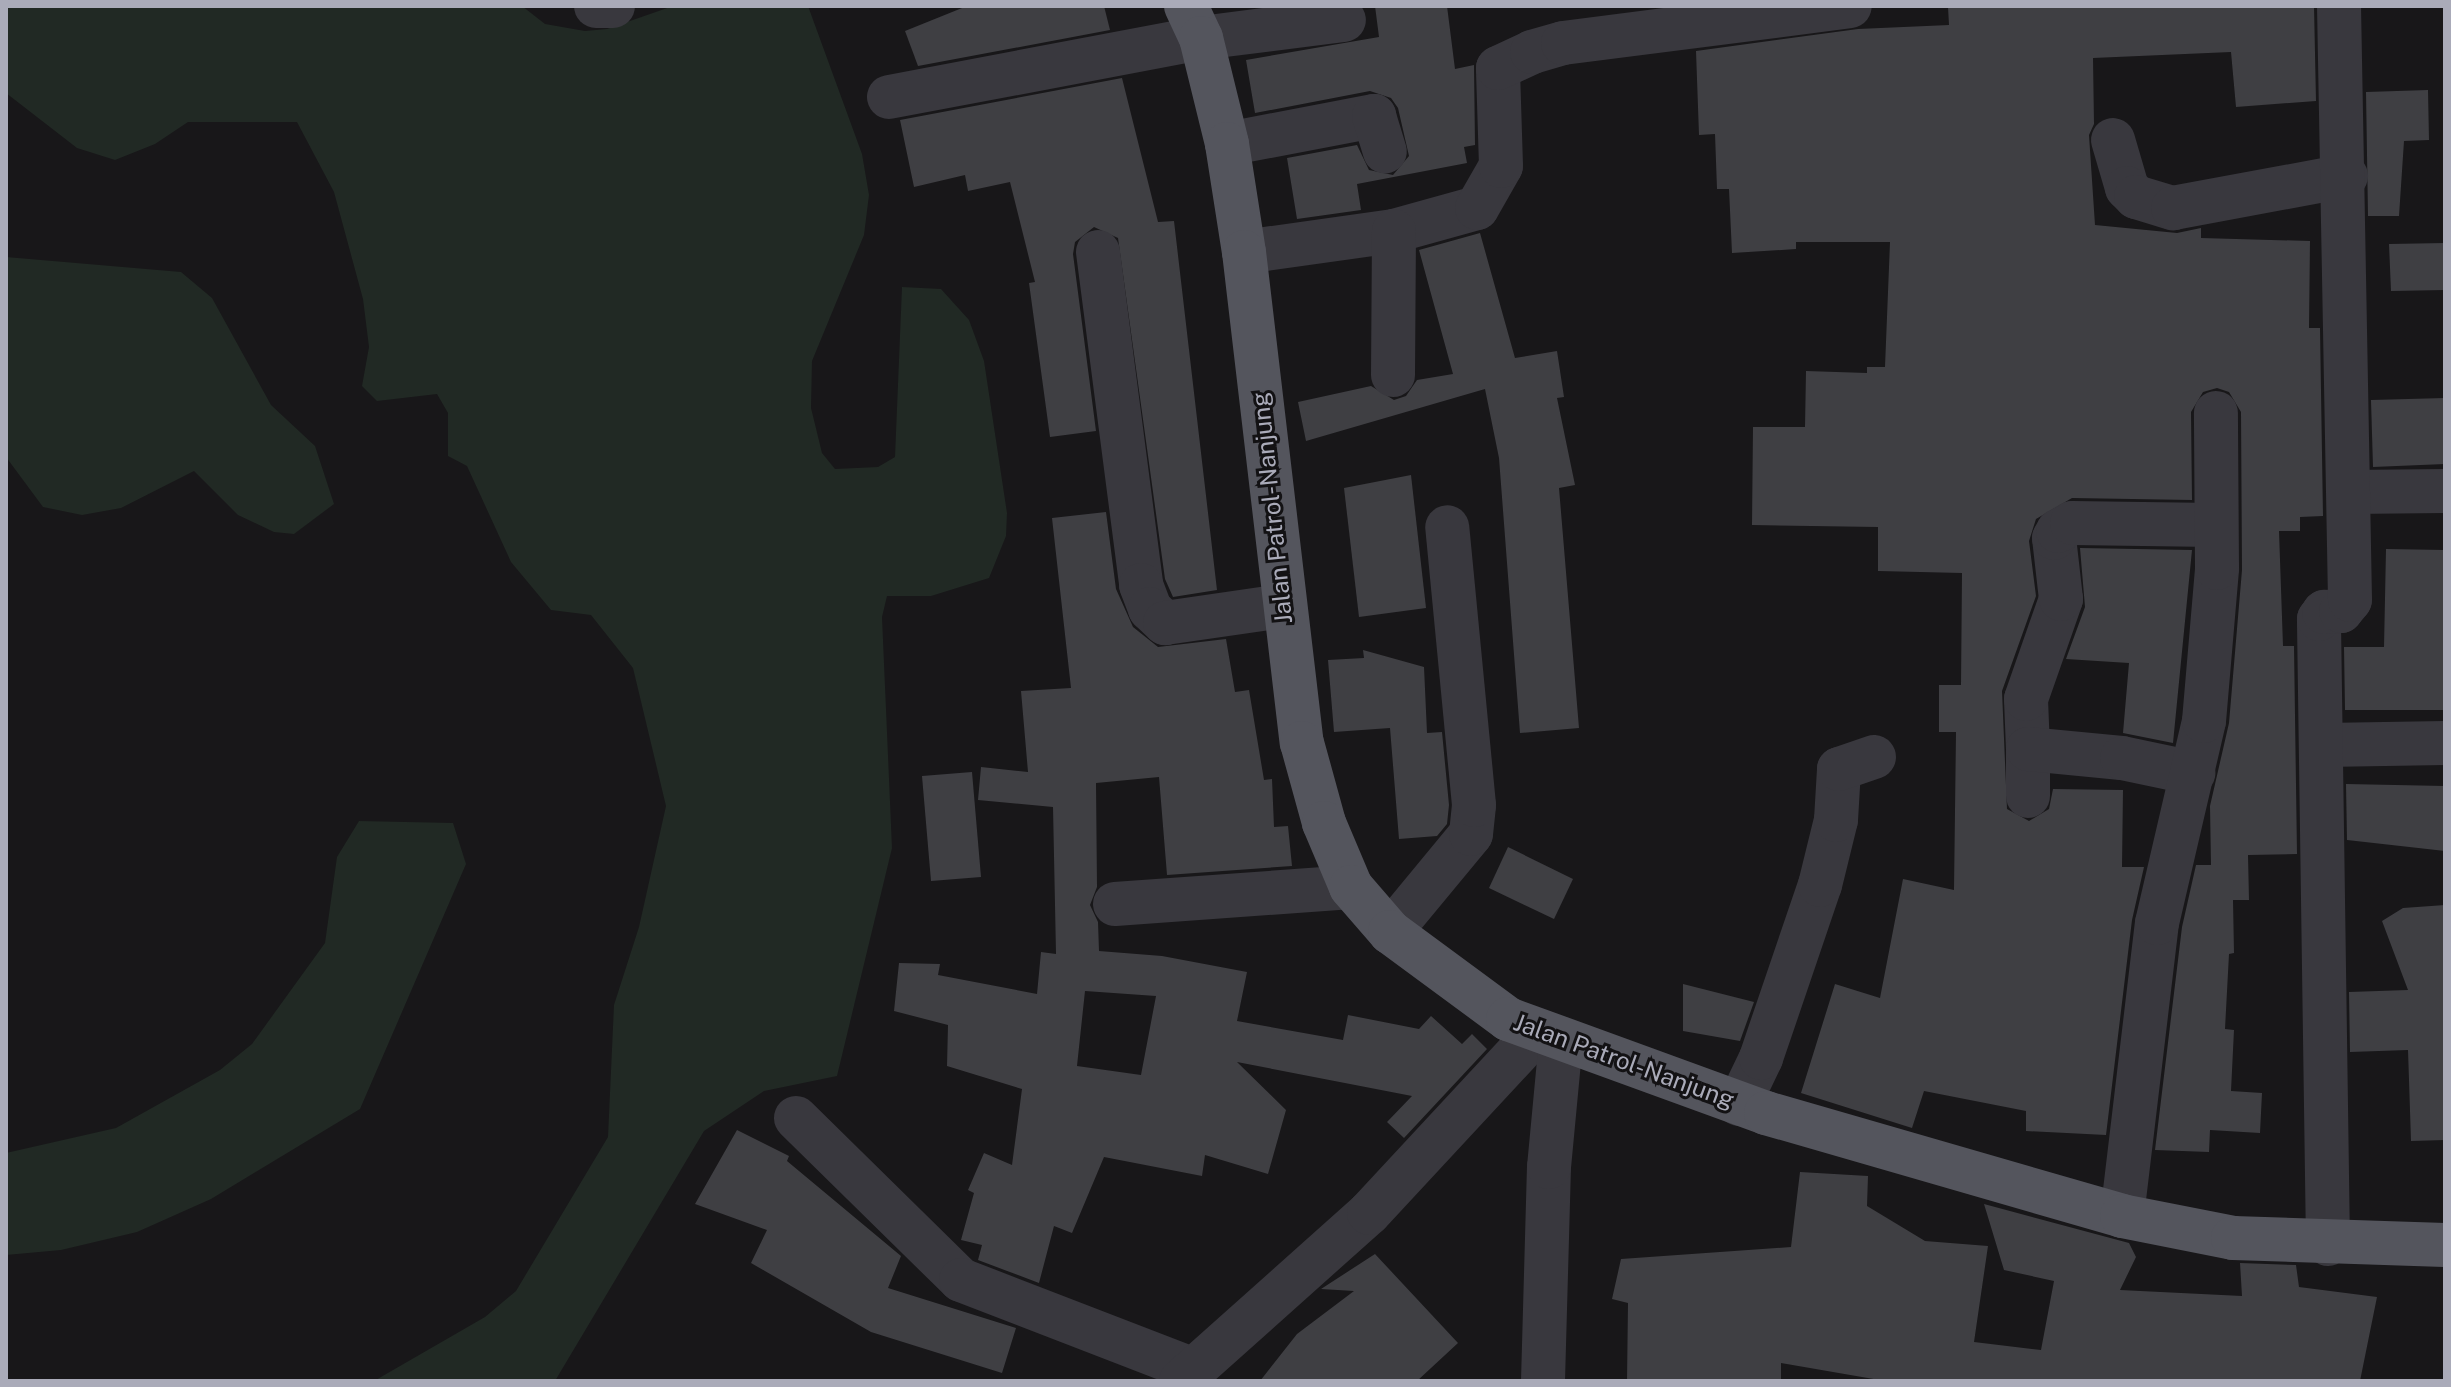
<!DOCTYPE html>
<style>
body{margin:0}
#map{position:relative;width:2451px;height:1387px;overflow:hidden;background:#181719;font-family:"Public Sans",sans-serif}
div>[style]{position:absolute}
.green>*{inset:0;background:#212924}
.building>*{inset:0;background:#3f3f43}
.minor>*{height:44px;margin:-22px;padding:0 22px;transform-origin:22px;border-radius:22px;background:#39383e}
.major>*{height:44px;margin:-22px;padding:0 22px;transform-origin:22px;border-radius:22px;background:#54555d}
span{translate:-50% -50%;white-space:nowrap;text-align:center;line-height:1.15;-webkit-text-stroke:6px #131214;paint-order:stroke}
.street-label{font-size:24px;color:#aaabb9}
.frame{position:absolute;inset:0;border:8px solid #aaabb9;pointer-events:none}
</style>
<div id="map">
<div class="green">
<div style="clip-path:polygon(6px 6px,522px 6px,545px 24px,585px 31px,607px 29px,673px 6px,808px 6px,862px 154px,869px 195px,864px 235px,812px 361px,811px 408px,822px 453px,835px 469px,878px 467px,895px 457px,902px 287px,941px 289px,969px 320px,984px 361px,1007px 513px,1006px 536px,989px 578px,931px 596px,887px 596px,882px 617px,892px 848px,837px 1076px,764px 1091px,704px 1131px,555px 1381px,374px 1381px,485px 1317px,516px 1291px,608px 1137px,614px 1005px,639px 927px,666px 806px,633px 668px,591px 615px,551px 610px,511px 562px,467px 466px,448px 456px,448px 413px,437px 394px,377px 401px,362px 386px,369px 347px,363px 299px,334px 192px,297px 122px,188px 122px,155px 144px,115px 160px,77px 148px,6px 93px)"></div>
<div style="clip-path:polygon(6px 257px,181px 272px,212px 298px,271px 405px,315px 446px,334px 504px,294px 534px,274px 532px,238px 515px,194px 471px,121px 508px,82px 515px,43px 507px,6px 457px)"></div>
<div style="clip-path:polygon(359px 821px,453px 823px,466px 864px,360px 1109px,211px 1199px,137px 1232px,61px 1250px,6px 1255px,6px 1153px,116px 1128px,220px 1070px,252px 1044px,325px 943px,337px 857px)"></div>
</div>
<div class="building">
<div style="clip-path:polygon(967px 6px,1104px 6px,1110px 30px,918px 66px,905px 31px)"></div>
<div style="clip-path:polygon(1375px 6px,1447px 6px,1455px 69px,1474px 65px,1475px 145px,1464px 147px,1467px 163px,1357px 184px,1361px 210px,1297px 219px,1287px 158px,1357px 145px,1369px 170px,1393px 175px,1409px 156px,1398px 108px,1391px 98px,1370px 91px,1255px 113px,1246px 60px,1379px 37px)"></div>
<div style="clip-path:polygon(2314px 6px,2316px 101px,2236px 107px,2231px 52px,2093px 58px,2094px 124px,2089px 135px,2095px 225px,2177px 233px,2201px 228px,2201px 238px,2310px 241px,2309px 328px,2320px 328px,2323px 516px,2300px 517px,2300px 531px,2279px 531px,2283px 646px,2294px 646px,2297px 854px,2248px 855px,2249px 900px,2233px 900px,2234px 953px,2229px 954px,2225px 1029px,2234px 1030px,2231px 1091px,2262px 1093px,2260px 1133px,2210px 1130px,2209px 1152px,2155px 1150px,2182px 927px,2196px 865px,2211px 865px,2210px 806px,2229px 723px,2242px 570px,2241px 412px,2229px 392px,2217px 388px,2203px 392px,2191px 412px,2192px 500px,2072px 498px,2036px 519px,2029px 541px,2036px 596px,2002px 691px,2007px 809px,2029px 821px,2049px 809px,2053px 789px,2123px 790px,2122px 867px,2144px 867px,2132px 920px,2106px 1135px,2026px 1131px,2026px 1111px,1924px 1091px,1912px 1128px,1801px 1093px,1835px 984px,1880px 998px,1903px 879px,1954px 890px,1956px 732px,1939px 732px,1939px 685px,1961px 685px,1962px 573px,1878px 571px,1878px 527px,1752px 525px,1753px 427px,1805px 427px,1806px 371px,1867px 373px,1867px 367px,1885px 367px,1890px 242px,1796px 242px,1796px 249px,1732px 253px,1729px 189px,1717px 189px,1715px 134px,1699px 135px,1696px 51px,1858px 29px,1949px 25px,1948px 7px)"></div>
<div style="clip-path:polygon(1122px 78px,1158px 222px,1174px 221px,1217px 590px,1173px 597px,1165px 579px,1118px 238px,1094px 227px,1075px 242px,1073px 254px,1096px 431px,1050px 437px,1029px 283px,1035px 282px,1010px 182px,968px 191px,965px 175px,914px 187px,900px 120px)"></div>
<div style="clip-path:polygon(2428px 90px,2429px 140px,2404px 141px,2399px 216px,2368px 216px,2366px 92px)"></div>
<div style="clip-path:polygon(1480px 233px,1515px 358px,1557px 351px,1564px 397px,1557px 398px,1575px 485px,1559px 488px,1579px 728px,1520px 733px,1499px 458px,1485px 389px,1306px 441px,1298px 402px,1371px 386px,1394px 400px,1406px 396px,1417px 380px,1453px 374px,1419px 250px)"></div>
<div style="clip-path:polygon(2445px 243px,2445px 290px,2391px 291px,2389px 244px)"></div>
<div style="clip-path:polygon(2445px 398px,2445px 464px,2373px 467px,2371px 400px)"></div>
<div style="clip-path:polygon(1411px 475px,1426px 608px,1359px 617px,1344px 488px)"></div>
<div style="clip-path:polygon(evenodd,1106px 512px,1116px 589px,1133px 627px,1158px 647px,1226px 639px,1235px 692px,1249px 690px,1264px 780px,1272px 779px,1274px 827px,1288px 826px,1292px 866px,1167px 875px,1159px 777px,1096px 783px,1097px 887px,1090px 905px,1098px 922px,1099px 951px,1162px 956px,1247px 972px,1237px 1021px,1343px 1040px,1348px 1015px,1419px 1029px,1431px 1016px,1462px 1044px,1472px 1034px,1487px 1049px,1404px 1138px,1387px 1122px,1412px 1096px,1237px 1062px,1286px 1110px,1268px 1174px,1205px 1155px,1202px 1176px,1104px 1157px,1072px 1233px,1054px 1226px,1039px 1283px,978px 1260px,982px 1245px,961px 1240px,974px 1193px,968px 1190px,984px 1153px,1012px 1165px,1022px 1089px,947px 1066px,948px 1025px,894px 1011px,899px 963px,940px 964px,938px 975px,1037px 994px,1041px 952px,1056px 954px,1053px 807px,978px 800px,981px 767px,1028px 772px,1021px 691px,1071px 688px,1052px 518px,1106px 512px,1085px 991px,1156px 996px,1141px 1075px,1077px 1066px,1085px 991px)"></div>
<div style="clip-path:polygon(2080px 548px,2192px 550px,2173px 743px,2123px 733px,2129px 663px,2066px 659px,2085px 607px)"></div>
<div style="clip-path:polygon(2386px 549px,2445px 550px,2445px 710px,2345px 710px,2344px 647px,2384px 647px)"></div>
<div style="clip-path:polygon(1363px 650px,1424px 667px,1427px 733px,1442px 732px,1449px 805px,1447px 824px,1437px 836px,1399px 839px,1390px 728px,1334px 732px,1328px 660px,1364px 658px)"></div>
<div style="clip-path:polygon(972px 772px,981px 877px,931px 881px,922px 776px)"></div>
<div style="clip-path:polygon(2346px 784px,2445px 786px,2445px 851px,2347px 840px)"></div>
<div style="clip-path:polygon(1508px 847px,1573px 879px,1554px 919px,1489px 888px)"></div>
<div style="clip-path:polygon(2445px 905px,2445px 1140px,2411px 1141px,2408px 1050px,2350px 1052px,2349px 992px,2408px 990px,2382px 921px,2403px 908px)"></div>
<div style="clip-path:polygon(1683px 984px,1754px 1002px,1740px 1041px,1683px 1031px)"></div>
<div style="clip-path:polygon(737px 1130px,789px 1156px,787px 1161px,901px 1256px,888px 1288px,1016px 1328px,1002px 1373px,871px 1332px,751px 1263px,767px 1230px,695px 1204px)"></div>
<div style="clip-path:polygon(1800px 1172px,1868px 1176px,1867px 1206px,1925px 1241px,1988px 1246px,1974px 1342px,2041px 1350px,2054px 1281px,2004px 1270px,1984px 1204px,2129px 1243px,2136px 1257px,2120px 1290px,2242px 1296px,2240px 1263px,2296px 1265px,2299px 1287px,2377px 1297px,2360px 1381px,1885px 1381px,1781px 1363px,1781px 1381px,1627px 1381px,1628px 1303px,1612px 1299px,1621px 1259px,1791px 1247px)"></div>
<div style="clip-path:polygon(1375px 1254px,1458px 1343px,1417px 1381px,1260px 1381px,1297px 1334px,1354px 1291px,1321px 1289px)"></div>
</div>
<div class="minor">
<div style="left:596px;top:6px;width:17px"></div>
<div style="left:889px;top:97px;width:318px;rotate:-10.7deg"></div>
<div style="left:1201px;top:38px;width:144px;rotate:-7.2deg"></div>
<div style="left:2113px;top:140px;width:50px;rotate:73.7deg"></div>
<div style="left:2127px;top:188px;width:13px;rotate:45deg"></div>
<div style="left:2136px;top:197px;width:39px;rotate:17deg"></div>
<div style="left:2173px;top:208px;width:176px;rotate:-10.5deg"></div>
<div style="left:1227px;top:144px;width:150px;rotate:-10.8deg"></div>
<div style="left:1374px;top:116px;width:37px;rotate:73deg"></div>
<div style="left:1098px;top:252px;width:336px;rotate:82.6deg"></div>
<div style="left:1141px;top:585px;width:26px;rotate:69deg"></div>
<div style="left:1150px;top:609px;width:21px;rotate:43deg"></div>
<div style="left:1165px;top:623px;width:119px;rotate:-8.2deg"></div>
<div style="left:1244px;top:252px;width:151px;rotate:-8deg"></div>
<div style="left:1394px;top:231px;width:86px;rotate:-15.5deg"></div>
<div style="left:1477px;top:208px;width:48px;rotate:-60.3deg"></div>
<div style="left:1501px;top:166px;width:98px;rotate:-91.8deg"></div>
<div style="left:1498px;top:68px;width:38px;rotate:-25deg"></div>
<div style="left:1532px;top:52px;width:32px;rotate:-16deg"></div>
<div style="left:1563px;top:43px;width:289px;rotate:-7.3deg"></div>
<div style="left:1393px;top:375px;width:144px;rotate:-89.6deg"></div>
<div style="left:2349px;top:492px;width:96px;rotate:-0.6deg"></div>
<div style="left:2324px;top:745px;width:121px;rotate:-0.9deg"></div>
<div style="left:2028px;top:749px;width:50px;rotate:-92.3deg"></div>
<div style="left:2026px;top:699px;width:106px;rotate:-70.7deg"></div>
<div style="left:2061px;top:599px;width:61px;rotate:-96.5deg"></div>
<div style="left:2054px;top:538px;width:8px;rotate:-60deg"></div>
<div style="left:2058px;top:531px;width:16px;rotate:-30deg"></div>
<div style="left:2072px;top:523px;width:142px;rotate:0.8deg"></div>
<div style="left:2028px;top:796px;width:47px;rotate:-90deg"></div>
<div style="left:2028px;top:749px;width:94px;rotate:5.5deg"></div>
<div style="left:2122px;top:758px;width:73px;rotate:11.9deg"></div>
<div style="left:1115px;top:904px;width:237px;rotate:-4.1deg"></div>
<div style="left:1390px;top:932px;width:127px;rotate:-50.4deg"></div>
<div style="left:1471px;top:834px;width:29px;rotate:-84deg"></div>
<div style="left:1474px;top:805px;width:279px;rotate:-95.5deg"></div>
<div style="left:1739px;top:1104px;width:51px;rotate:-64.4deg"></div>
<div style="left:1761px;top:1058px;width:183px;rotate:-71.2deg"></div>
<div style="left:1820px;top:885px;width:67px;rotate:-76.2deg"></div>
<div style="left:1836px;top:820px;width:51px;rotate:-86.6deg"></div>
<div style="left:1839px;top:769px;width:37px;rotate:-19deg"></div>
<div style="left:796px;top:1118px;width:231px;rotate:44.5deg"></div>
<div style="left:961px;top:1280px;width:248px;rotate:21.1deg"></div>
<div style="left:2122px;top:1216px;width:295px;rotate:-83.2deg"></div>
<div style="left:2157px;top:923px;width:207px;rotate:-76.9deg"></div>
<div style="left:2204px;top:721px;width:154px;rotate:-85.1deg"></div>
<div style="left:2217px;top:568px;width:155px;rotate:-90.4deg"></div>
<div style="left:2328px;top:1244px;width:625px;rotate:-90.83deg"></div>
<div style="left:2319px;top:619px;width:9px;rotate:-54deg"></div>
<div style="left:2324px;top:612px;width:17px;rotate:-3deg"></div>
<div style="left:2341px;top:611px;width:14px;rotate:-51deg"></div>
<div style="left:2350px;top:600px;width:594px;rotate:-91.06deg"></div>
<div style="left:1181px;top:1381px;width:252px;rotate:-41.8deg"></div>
<div style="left:1369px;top:1213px;width:247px;rotate:-47.1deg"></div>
<div style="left:1543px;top:1381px;width:214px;rotate:-88.4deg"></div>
<div style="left:1549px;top:1167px;width:127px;rotate:-84.6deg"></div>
</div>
<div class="major">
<div style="left:1186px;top:6px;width:35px;rotate:65deg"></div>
<div style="left:1201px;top:38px;width:109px;rotate:76.2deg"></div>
<div style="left:1227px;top:144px;width:109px;rotate:81.1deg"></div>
<div style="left:1244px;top:252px;width:494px;rotate:83.3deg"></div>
<div style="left:1302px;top:743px;width:83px;rotate:74.6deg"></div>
<div style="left:1324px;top:823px;width:69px;rotate:67.1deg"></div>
<div style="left:1351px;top:887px;width:60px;rotate:49.1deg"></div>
<div style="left:1390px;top:932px;width:147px;rotate:36.4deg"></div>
<div style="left:1508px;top:1019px;width:275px;rotate:20deg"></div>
<div style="left:1766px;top:1113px;width:371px;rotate:16.1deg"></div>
<div style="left:2122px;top:1216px;width:113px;rotate:11.2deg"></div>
<div style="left:2233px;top:1238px;width:212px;rotate:1.9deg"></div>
</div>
<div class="street-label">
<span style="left:1272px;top:508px;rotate:-96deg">Jalan Patrol-Nanjung</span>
<span style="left:1624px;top:1061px;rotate:20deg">Jalan Patrol-Nanjung</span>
</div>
<div class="frame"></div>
</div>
